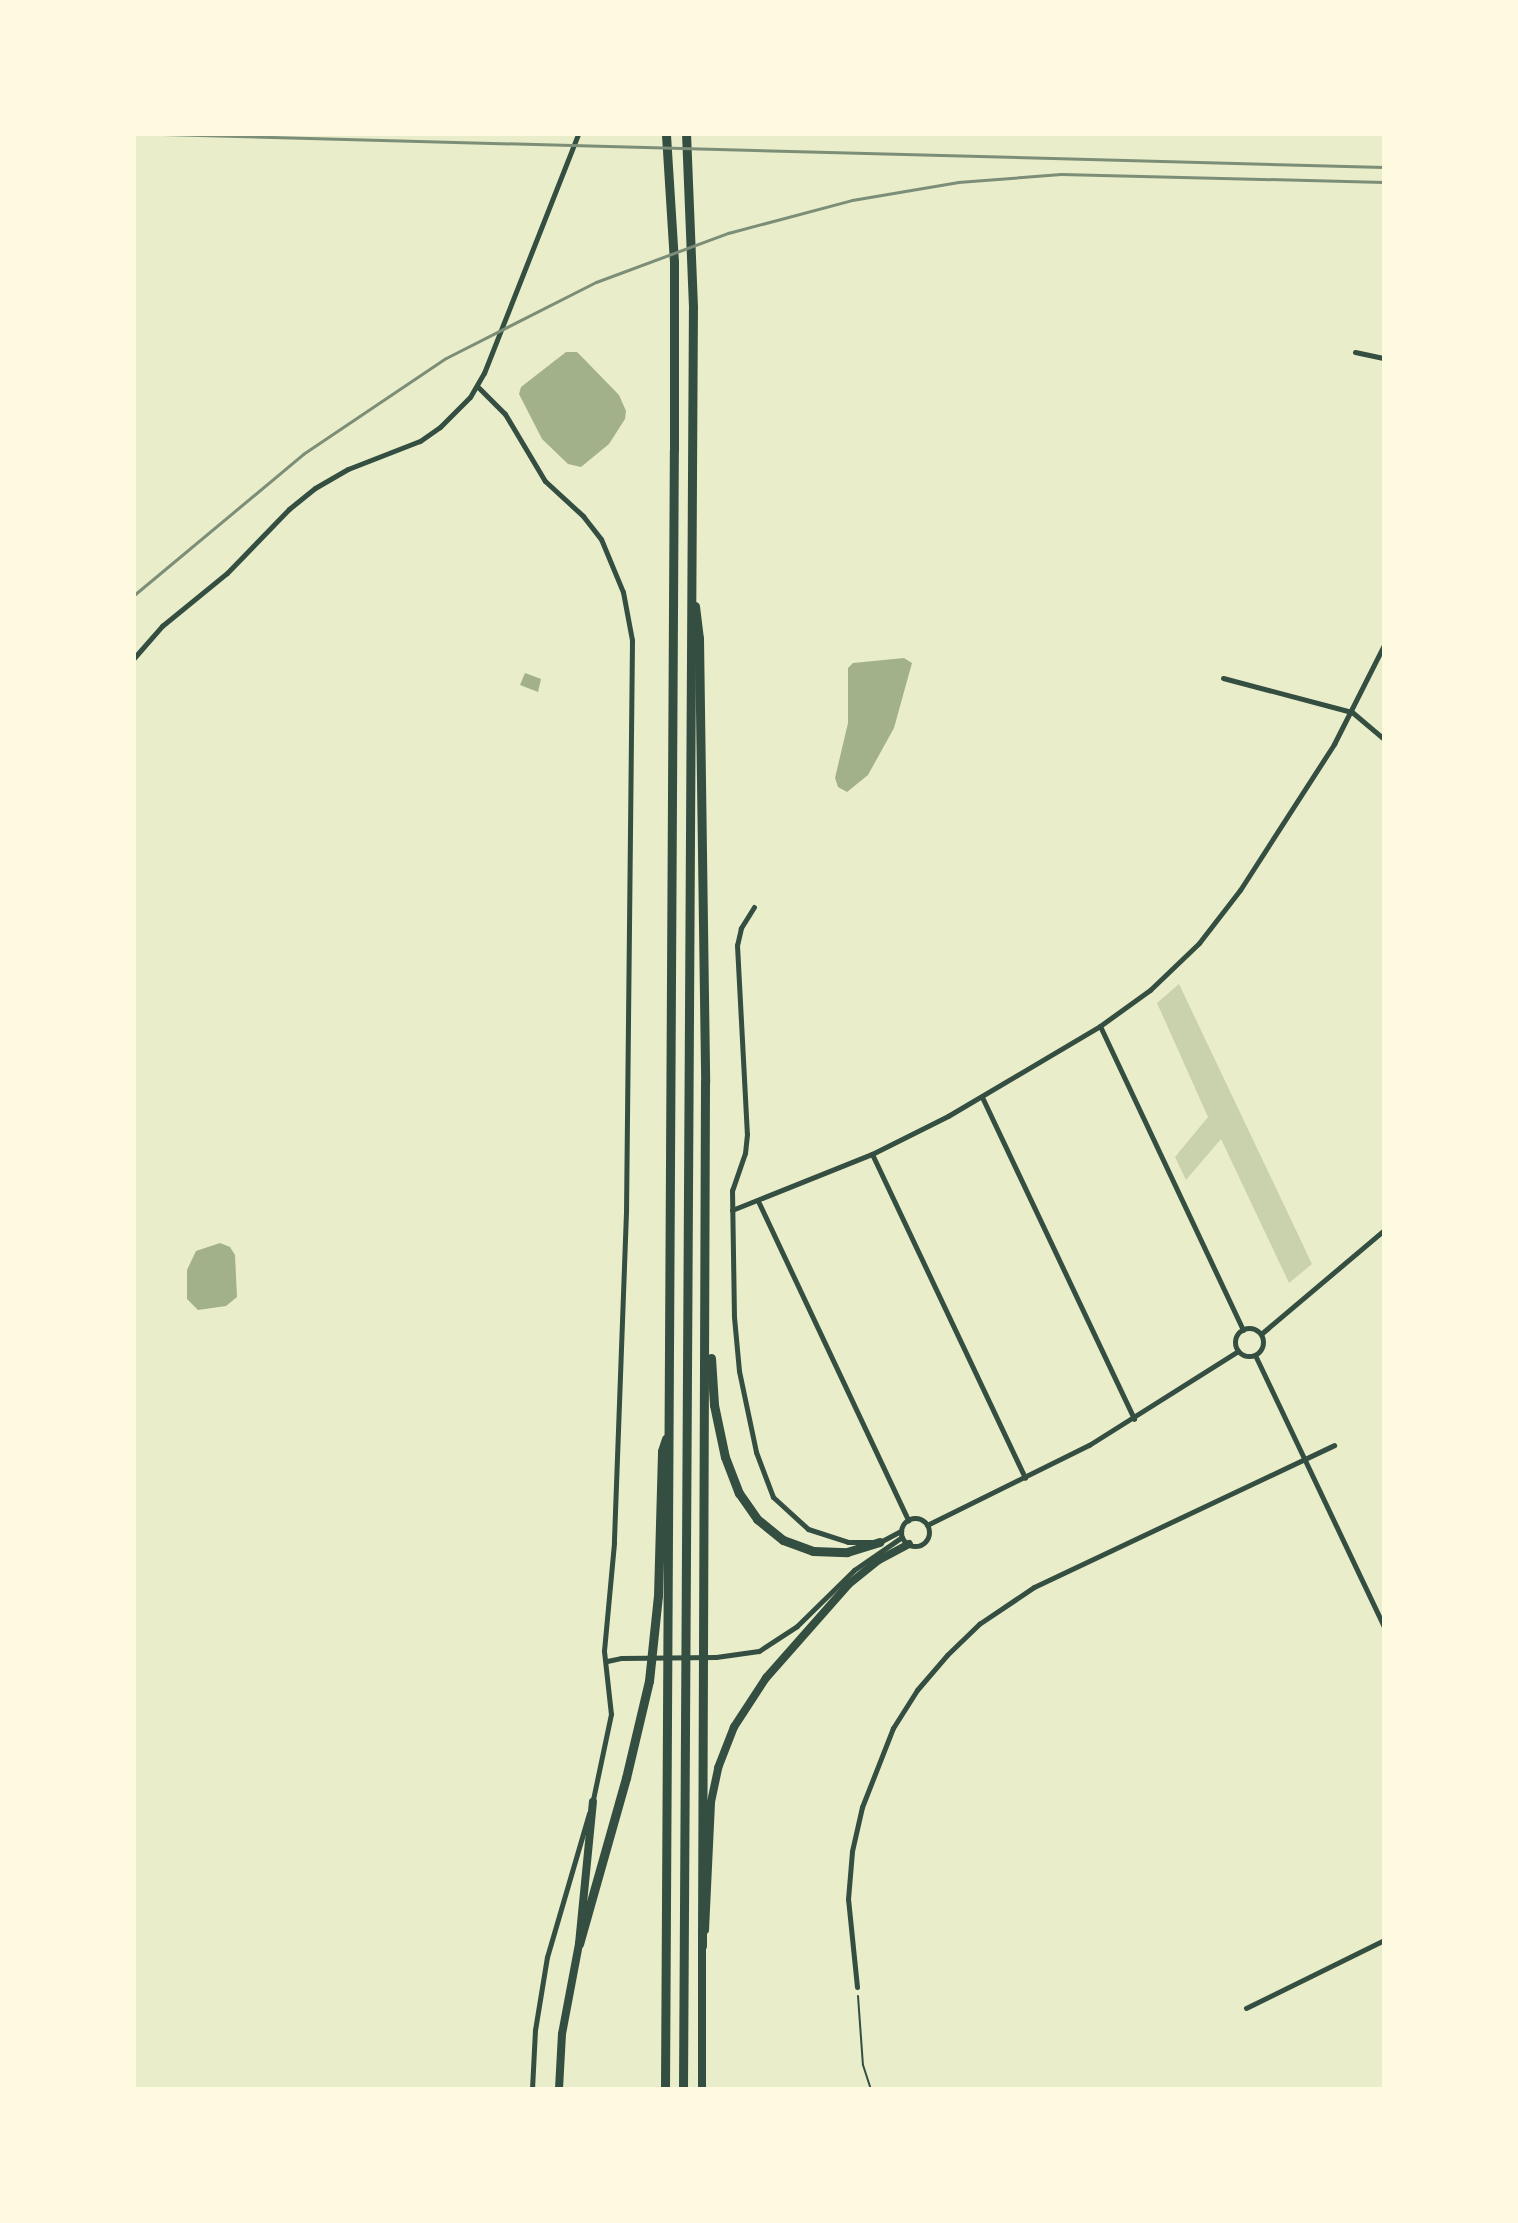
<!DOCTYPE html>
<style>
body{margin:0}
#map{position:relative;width:1518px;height:2223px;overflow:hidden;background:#e9edc9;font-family:"Public Sans",sans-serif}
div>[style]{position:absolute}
.green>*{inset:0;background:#cad2ad}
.water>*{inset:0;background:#a3b18a}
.path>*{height:2px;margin:-1px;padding:0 1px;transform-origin:1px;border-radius:1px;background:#344e41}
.minor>*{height:5px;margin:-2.5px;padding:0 2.5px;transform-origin:2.5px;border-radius:2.5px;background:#344e41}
.minor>.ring{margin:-2.5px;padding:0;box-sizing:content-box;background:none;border:5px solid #344e41;border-radius:50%}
.trunk>*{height:8px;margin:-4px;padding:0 4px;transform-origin:4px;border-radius:4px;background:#344e41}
.motorway>*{height:9px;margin:-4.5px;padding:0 4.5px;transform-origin:4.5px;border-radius:4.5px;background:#344e41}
.rail>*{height:3px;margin:-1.5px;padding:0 1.5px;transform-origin:1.5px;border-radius:1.5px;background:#7c8e77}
span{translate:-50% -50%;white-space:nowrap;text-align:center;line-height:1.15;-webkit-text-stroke:8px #fefae0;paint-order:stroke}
.frame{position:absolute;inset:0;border:136px solid #fefae0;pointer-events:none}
</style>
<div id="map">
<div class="green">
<div style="clip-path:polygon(1179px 984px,1312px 1264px,1289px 1283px,1221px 1139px,1186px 1180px,1175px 1157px,1208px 1117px,1157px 1003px)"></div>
</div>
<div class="water">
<div style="clip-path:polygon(566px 352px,577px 352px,584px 359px,619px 395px,626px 411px,625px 419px,609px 444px,581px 467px,568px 464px,542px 439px,519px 394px,521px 387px)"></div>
<div style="clip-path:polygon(904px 658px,912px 663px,894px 728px,868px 775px,847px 792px,838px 787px,835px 778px,848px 723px,848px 668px,853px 663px)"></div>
<div style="clip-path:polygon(525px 673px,541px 679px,538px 692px,520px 685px)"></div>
<div style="clip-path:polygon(220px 1243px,230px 1247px,235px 1255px,237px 1297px,226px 1306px,198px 1310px,187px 1299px,187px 1270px,196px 1251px)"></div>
</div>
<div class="path">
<div style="left:858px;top:1996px;width:69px;rotate:85.9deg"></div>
<div style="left:863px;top:2065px;width:25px;rotate:72deg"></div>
</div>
<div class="minor">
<div style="left:1355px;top:352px;width:30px;rotate:12deg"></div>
<div style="left:478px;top:387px;width:38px;rotate:45deg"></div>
<div style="left:505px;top:414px;width:78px;rotate:59.2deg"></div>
<div style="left:545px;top:481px;width:52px;rotate:42.6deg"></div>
<div style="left:583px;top:516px;width:29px;rotate:52deg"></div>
<div style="left:601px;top:539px;width:57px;rotate:67.5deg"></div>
<div style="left:623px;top:592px;width:49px;rotate:79.4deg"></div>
<div style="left:632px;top:640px;width:572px;rotate:90.6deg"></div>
<div style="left:626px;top:1212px;width:331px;rotate:92.1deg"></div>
<div style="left:614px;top:1543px;width:108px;rotate:95.3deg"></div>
<div style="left:604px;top:1651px;width:63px;rotate:83.7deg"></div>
<div style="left:611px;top:1714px;width:92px;rotate:101.9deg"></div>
<div style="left:134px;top:658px;width:43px;rotate:-48.8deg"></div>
<div style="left:162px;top:626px;width:84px;rotate:-39.2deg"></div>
<div style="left:227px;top:573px;width:89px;rotate:-45.9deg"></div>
<div style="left:289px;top:509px;width:33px;rotate:-39deg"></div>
<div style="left:315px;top:488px;width:38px;rotate:-30deg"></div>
<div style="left:348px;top:469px;width:77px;rotate:-21.3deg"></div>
<div style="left:420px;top:441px;width:24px;rotate:-35deg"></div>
<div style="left:440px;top:427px;width:42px;rotate:-45deg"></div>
<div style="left:470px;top:397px;width:28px;rotate:-60deg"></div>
<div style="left:484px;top:373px;width:257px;rotate:-68.5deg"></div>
<div style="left:1223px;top:678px;width:133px;rotate:14.8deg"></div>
<div style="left:1352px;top:712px;width:42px;rotate:40.2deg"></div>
<div style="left:754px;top:907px;width:25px;rotate:122deg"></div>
<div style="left:741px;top:928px;width:17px;rotate:103deg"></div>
<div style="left:737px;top:945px;width:189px;rotate:87deg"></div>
<div style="left:747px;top:1134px;width:19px;rotate:96deg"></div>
<div style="left:745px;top:1153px;width:39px;rotate:109deg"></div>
<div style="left:732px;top:1190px;width:127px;rotate:89.1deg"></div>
<div style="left:734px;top:1317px;width:54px;rotate:84.7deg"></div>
<div style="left:739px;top:1371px;width:83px;rotate:78.1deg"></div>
<div style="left:756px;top:1452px;width:48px;rotate:69.3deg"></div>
<div style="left:773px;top:1497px;width:47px;rotate:42.4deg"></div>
<div style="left:808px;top:1529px;width:42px;rotate:18deg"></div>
<div style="left:848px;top:1542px;width:23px"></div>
<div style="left:1100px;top:1026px;width:336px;rotate:64.8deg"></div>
<div style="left:982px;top:1097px;width:356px;rotate:64.7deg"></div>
<div style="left:872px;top:1154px;width:358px;rotate:64.7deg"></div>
<div style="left:758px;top:1201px;width:353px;rotate:64.8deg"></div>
<div style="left:732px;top:1210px;width:151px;rotate:-21.8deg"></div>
<div style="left:872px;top:1154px;width:85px;rotate:-26.6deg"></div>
<div style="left:948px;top:1116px;width:177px;rotate:-30.6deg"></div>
<div style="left:1100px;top:1026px;width:62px;rotate:-35.8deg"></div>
<div style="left:1150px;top:990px;width:68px;rotate:-43.8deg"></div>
<div style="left:1199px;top:943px;width:67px;rotate:-52.3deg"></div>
<div style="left:1240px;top:890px;width:174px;rotate:-57.2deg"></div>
<div style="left:1334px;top:744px;width:111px;rotate:-63.2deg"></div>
<div class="ring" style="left:1235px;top:1328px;width:23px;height:23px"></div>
<div style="left:1261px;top:1334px;width:161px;rotate:-40.2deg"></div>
<div style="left:1255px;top:1355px;width:301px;rotate:64.6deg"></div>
<div class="ring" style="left:901px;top:1518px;width:23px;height:23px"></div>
<div style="left:927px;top:1525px;width:181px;rotate:-26.3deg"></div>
<div style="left:1089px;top:1445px;width:176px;rotate:-32.2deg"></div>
<div style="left:880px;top:1542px;width:24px;rotate:-28deg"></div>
<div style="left:607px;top:1661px;width:14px;rotate:-12deg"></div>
<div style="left:621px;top:1658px;width:95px;rotate:-0.6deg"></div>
<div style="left:716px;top:1657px;width:43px;rotate:-7.9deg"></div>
<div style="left:759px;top:1651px;width:45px;rotate:-33.3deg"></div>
<div style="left:797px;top:1626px;width:80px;rotate:-44.5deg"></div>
<div style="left:854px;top:1570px;width:58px;rotate:-34.5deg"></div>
<div style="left:857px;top:1987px;width:88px;rotate:-95.8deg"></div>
<div style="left:848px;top:1899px;width:48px;rotate:-85.2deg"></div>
<div style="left:852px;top:1851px;width:45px;rotate:-77.2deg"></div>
<div style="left:862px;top:1807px;width:85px;rotate:-68.6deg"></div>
<div style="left:893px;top:1728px;width:45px;rotate:-57.7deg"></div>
<div style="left:917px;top:1690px;width:46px;rotate:-49.4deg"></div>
<div style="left:947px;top:1655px;width:45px;rotate:-44.1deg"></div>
<div style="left:979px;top:1624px;width:66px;rotate:-33.9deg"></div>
<div style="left:1034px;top:1587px;width:332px;rotate:-25.3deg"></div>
<div style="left:1246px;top:2008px;width:154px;rotate:-26.2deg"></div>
<div style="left:532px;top:2089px;width:59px;rotate:-87.1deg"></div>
<div style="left:535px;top:2030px;width:74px;rotate:-80.7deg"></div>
<div style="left:547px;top:1957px;width:150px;rotate:-73.7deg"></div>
</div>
<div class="trunk">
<div style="left:705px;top:1930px;width:128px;rotate:-87.3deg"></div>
<div style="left:711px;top:1802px;width:35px;rotate:-78deg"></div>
<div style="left:718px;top:1768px;width:44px;rotate:-68.7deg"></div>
<div style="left:734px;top:1727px;width:59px;rotate:-56.9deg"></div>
<div style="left:766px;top:1678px;width:125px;rotate:-48.6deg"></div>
<div style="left:849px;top:1584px;width:38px;rotate:-39deg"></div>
<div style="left:879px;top:1560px;width:34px;rotate:-28deg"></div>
<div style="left:559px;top:2089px;width:55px;rotate:-86.9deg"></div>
<div style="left:562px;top:2034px;width:92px;rotate:-79.3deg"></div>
<div style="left:579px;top:1944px;width:143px;rotate:-84.4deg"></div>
<div style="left:702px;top:2089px;width:146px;rotate:-90deg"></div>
</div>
<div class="motorway">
<div style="left:695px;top:606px;width:32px;rotate:83deg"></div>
<div style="left:699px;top:638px;width:444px;rotate:89.2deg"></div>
<div style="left:705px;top:1082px;width:864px;rotate:90.2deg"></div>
<div style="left:711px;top:1358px;width:47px;rotate:86.3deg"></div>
<div style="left:714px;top:1405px;width:53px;rotate:78.1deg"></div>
<div style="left:725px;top:1457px;width:39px;rotate:69deg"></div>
<div style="left:739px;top:1493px;width:32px;rotate:55deg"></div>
<div style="left:757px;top:1519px;width:33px;rotate:39deg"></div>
<div style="left:783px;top:1540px;width:32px;rotate:20deg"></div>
<div style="left:813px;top:1551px;width:34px;rotate:2deg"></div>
<div style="left:847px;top:1552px;width:34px;rotate:-17deg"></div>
<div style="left:579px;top:1944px;width:173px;rotate:-74.2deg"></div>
<div style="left:626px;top:1778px;width:100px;rotate:-76.7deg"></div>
<div style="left:649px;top:1681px;width:85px;rotate:-84deg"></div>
<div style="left:658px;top:1596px;width:145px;rotate:-88.4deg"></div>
<div style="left:662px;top:1451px;width:13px;rotate:-72deg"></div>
<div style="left:665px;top:2089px;width:1639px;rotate:-89.69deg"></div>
<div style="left:674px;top:450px;width:188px;rotate:-90deg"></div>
<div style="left:674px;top:262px;width:128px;rotate:-93.6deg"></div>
<div style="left:683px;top:2089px;width:1782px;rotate:-89.68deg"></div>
<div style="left:693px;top:307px;width:173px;rotate:-92.3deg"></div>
</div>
<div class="rail">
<div style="left:163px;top:134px;width:1221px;rotate:1.55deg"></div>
<div style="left:134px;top:595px;width:220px;rotate:-39.8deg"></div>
<div style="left:303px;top:454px;width:172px;rotate:-33.9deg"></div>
<div style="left:446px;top:358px;width:168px;rotate:-26.9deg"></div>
<div style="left:596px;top:282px;width:141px;rotate:-20.4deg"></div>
<div style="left:728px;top:233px;width:128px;rotate:-14.9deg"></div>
<div style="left:852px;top:200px;width:108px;rotate:-9.6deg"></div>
<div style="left:958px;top:182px;width:103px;rotate:-4.4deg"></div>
<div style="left:1061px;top:174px;width:323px;rotate:1.4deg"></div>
</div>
<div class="frame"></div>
</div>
